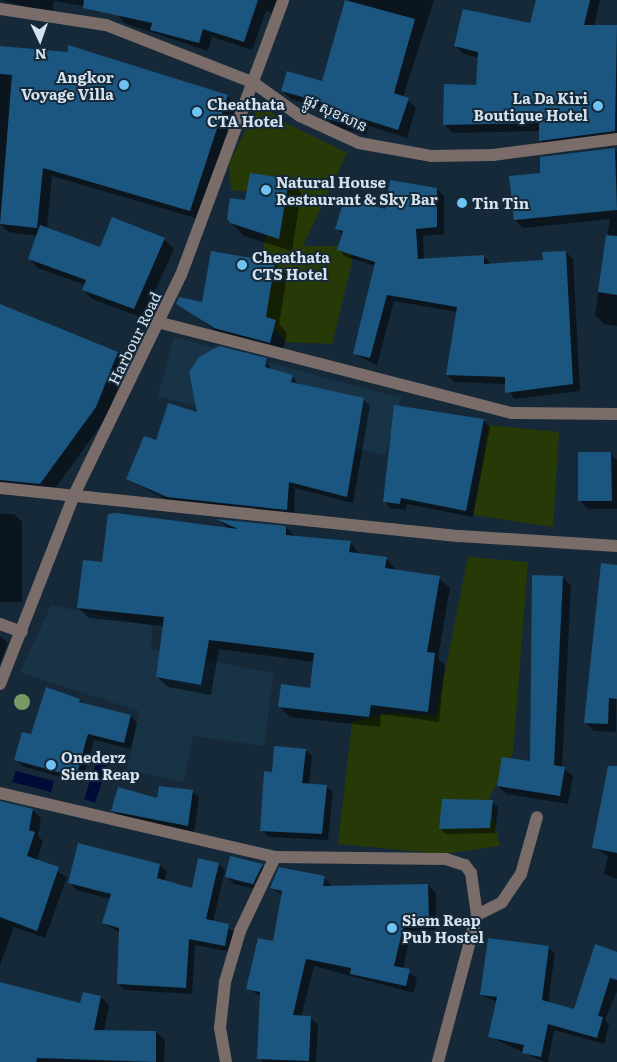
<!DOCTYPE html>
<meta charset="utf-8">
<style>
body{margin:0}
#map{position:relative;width:617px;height:1062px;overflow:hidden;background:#152939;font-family:Literata,"Noto Sans Khmer",serif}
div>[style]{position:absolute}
.built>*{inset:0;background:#183346}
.green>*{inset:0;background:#273907}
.water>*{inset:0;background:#000b38}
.shadow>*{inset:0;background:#0007}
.building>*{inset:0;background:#1a5680}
.minor>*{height:12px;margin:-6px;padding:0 6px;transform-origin:6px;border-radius:6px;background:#7a6c69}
.trees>*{width:16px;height:16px;margin:-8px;border-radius:50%;background:#779a66}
.dots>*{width:14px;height:14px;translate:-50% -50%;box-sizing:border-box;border:2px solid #152939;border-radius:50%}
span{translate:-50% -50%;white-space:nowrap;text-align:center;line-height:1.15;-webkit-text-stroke:4px #152939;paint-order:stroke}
.poi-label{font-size:15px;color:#d6e3ee;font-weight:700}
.right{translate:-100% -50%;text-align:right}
.left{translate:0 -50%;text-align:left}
.street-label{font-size:15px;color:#d6e3ee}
.north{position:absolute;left:15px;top:15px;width:50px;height:50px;-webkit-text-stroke:4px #152939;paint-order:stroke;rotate:177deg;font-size:14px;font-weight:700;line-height:20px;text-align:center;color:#d6e3ee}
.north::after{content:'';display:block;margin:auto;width:18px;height:22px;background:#d6e3ee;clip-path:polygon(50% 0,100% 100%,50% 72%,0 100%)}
</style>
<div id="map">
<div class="built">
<div style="clip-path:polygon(174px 337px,401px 398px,385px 456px,158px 396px)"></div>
<div style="clip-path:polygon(51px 605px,152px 626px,151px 650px,274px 673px,264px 746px,193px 736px,184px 782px,127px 770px,139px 711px,20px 672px)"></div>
</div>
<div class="green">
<div style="clip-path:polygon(260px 102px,282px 121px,347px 153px,303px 246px,350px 246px,352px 262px,332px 344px,286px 342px,258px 311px,264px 245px,275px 194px,231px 190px,229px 163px)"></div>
<div style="clip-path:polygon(489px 425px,559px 432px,553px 527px,473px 515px)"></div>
<div style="clip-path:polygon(468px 557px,528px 562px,513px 753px,489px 798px,500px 846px,443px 854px,338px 844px,352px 722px,389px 713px,436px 716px)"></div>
</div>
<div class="water">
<div style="clip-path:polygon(96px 763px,107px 766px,95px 803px,84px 799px)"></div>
<div style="clip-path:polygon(16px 771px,54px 781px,51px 792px,12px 782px)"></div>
</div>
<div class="shadow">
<div style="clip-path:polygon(0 0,280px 0,275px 14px,266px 11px,252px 50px,212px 37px,208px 51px,124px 23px,116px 12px,54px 1px,52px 15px)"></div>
<div style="clip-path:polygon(347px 0,434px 0,403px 97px,416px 107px,407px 138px,369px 126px,366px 135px,334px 126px,326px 117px,328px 110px,291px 99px,282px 91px,323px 82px)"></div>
<div style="clip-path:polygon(537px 0,600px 0,594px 26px,617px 27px,617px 140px,549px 149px,540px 140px,540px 131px,453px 133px,445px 125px,478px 86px,479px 58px,464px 54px,456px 46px,531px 25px)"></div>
<div style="clip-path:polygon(0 46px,227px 96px,236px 105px,199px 219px,52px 176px,47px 228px,101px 248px,164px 239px,174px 249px,143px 318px,92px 299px,83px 290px,85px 285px,38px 268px,29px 259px,38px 236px,9px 232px,0 224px)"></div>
<div style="clip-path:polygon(614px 149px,617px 152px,617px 326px,604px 324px,595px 315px,610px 219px,523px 228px,515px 220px,541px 174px)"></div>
<div style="clip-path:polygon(288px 180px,301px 193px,292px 251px,244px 236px,231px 223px,246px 202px)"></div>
<div style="clip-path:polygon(437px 189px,444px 196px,444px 234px,423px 236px,424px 260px,484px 257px,491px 264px,544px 261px,566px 252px,573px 259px,580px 391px,514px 399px,506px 384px,454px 382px,447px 375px,457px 312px,394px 301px,377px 365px,354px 354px,376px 266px,346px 257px,339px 250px,343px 235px,336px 228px)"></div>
<div style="clip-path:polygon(275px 263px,287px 275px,279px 324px,287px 333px,282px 354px,227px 340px,178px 303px,203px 304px)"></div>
<div style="clip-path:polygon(0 306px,117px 353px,128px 364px,106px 418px,51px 494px,0 488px)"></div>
<div style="clip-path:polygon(266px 360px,272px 370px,292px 376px,299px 385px,363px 399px,370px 406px,353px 503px,295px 488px,294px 516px,175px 504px,127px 479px,157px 442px)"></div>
<div style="clip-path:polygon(483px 420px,490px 427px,473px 517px,407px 504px,406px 510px,390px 508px,384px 501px)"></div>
<div style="clip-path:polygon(611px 454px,617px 460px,617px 509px,588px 509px,579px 500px)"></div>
<div style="clip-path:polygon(0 514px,14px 514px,22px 522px,22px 602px,0 602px)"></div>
<div style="clip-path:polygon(220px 520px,286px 527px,295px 537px,350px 542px,360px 555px,386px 558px,397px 571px,439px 578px,450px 588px,438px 658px,445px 665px,439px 722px,381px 714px,380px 727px,290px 717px,279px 706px,311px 689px,314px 662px,219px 649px,211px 695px,168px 687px,157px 677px,164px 626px,89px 618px,79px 608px,103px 563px,228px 529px)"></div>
<div style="clip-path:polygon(617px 566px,616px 732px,594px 731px,585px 722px)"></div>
<div style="clip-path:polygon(563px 577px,571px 586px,562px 768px,573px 776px,568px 804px,507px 794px,498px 786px,531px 763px)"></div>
<div style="clip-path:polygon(0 636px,8px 643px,0 663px)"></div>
<div style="clip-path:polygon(80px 700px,85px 705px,131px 716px,137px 723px,131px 749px,94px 740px,82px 783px,22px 766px,16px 759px,31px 736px)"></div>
<div style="clip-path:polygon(305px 750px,312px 756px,309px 784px,326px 786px,333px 792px,328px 840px,268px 837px,262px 830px,273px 773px)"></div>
<div style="clip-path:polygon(617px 787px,617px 879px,604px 874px,608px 856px,594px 848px)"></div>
<div style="clip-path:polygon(193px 792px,199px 798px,194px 832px,119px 816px,113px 810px)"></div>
<div style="clip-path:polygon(492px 802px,498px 807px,495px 833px,446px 834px,440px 828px)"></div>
<div style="clip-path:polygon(0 803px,33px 810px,41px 819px,38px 836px,43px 841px,37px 860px,67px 877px,45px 938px,14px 927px,0 965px)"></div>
<div style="clip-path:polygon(79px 844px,160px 865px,167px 872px,164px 882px,192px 890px,218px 864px,225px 870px,213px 922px,235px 932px,231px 952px,195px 945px,192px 994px,125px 990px,118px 984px,120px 933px,104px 923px,111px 899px,76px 890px,70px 883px)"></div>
<div style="clip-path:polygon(evenodd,262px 865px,269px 872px,260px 890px,234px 884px,227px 877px,262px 865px,233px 878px,260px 884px,259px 886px,233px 880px,233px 878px)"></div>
<div style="clip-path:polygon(324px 877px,332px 887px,428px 885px,436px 893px,436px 930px,411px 931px,403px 969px,417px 978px,414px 993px,314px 966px,301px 1017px,310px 1017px,318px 1025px,316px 1062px,262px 1062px,261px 997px,248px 988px,274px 943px,283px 896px,271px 887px)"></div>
<div style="clip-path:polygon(548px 947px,555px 953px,548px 1003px,575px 1010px,617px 953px,617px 991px,605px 1020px,609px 1025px,604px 1044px,554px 1030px,548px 1062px,544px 1062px,489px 1036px,497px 1002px,481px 995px)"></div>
<div style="clip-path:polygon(0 983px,81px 1005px,83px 994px,101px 997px,109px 1006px,104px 1031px,156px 1032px,165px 1040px,164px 1062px,0 1062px)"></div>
</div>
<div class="building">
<div style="clip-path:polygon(84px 0,258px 0,244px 42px,203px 29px,199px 43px,150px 30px,152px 23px,83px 8px)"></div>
<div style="clip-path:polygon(345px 0,415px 19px,394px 93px,409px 98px,398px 130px,360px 118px,358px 127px,324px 118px,328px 104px,281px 91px,287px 71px,322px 81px)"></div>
<div style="clip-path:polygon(536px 0,590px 0,584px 25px,617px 25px,615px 131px,539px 141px,539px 123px,443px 125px,444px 84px,476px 85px,478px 52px,454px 46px,463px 9px,530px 23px)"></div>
<div style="clip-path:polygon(68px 45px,228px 95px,190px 211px,43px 168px,37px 228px,0 224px,12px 75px,0 74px,0 46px,68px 52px)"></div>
<div style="clip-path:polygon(615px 148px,617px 210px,514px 220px,509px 176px,540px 173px,540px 157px)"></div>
<div style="clip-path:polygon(250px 173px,289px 179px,279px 239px,230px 223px,227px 218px,230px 198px,245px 200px)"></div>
<div style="clip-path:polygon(390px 180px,437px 188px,437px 227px,416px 229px,418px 259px,484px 255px,484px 264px,543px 260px,542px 252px,566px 251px,573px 384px,505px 393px,505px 377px,446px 375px,457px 307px,387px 295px,370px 358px,353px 354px,375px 262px,337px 250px,343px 231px,335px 229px,345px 197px,385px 209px)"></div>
<div style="clip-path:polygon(112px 217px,165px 238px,134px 309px,82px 290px,86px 280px,28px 259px,40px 225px,100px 247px)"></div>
<div style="clip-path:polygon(606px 235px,617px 236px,617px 295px,598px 292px)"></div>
<div style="clip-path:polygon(211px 251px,275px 262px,266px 317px,276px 320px,270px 343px,214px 328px,176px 304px,179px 297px,202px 302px)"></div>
<div style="clip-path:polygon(0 304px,118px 352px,96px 407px,40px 484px,0 480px)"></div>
<div style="clip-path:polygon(219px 346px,267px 358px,265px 367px,293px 375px,291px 382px,364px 398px,347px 497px,289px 482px,287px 510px,167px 497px,126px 479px,144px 436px,156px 440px,168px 403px,197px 412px,189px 372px,199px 357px)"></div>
<div style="clip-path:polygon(394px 405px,484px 419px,466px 511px,401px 498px,400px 504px,383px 502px)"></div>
<div style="clip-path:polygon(578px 452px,611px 452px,612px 501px,578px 501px)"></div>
<div style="clip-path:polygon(116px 513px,238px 529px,216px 519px,286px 526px,286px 535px,351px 541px,349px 552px,387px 557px,385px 568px,440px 576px,427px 652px,435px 653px,428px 712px,371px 705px,369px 717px,278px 707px,281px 684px,310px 688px,314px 653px,209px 640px,201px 685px,156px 677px,164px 617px,77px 608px,83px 560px,102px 562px,108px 514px)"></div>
<div style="clip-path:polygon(601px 563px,617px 565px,617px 699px,609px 698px,608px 724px,584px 723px)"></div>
<div style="clip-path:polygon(532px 575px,563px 576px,554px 765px,565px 767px,560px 796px,497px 786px,502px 757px,530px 761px)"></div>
<div style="clip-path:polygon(46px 687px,80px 699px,79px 702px,131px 715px,124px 743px,88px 734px,76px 777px,14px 760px,22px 732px,31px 734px)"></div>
<div style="clip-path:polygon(274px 746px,306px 749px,302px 783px,327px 785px,322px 834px,260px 831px,264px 771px,272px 772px)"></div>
<div style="clip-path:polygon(608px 766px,617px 766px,617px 853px,592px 848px)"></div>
<div style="clip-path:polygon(159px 786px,193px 790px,188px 826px,111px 811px,118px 787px,157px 798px)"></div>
<div style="clip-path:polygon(442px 799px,493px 800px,490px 828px,439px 829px)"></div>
<div style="clip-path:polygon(0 801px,33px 809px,29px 830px,35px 832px,27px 856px,59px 867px,37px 931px,0 917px)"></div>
<div style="clip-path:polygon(78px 843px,160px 864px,157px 878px,192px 888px,198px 858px,219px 863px,206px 919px,229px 924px,225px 946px,189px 939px,186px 988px,117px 984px,119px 928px,102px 923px,111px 894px,68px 883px)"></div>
<div style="clip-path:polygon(230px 856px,263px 864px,253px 884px,225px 877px)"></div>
<div style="clip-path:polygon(279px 867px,325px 876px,323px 886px,428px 884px,429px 923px,404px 924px,394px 966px,410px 969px,406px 986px,350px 974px,351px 968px,306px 959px,293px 1015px,311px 1016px,309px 1061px,257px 1059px,260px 992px,246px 989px,258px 938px,273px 941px,282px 891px,270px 888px)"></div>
<div style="clip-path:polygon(488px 938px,549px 946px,542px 1000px,574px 1009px,595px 944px,617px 952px,617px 980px,610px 978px,598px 1016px,603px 1017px,597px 1038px,548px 1024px,541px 1057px,522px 1053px,524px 1045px,488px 1037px,497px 997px,480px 995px)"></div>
<div style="clip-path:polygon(0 982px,80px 1003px,83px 992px,101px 996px,94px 1030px,156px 1031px,156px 1062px,37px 1058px,36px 1062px,0 1062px)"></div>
</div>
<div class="minor">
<div style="left:0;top:9px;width:107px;rotate:8.6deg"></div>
<div style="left:106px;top:25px;width:159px;rotate:21.4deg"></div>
<div style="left:254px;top:83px;width:57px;rotate:35.7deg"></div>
<div style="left:300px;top:116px;width:65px;rotate:24.6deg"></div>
<div style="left:359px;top:143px;width:73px;rotate:10.2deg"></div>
<div style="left:431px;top:156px;width:62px;rotate:-0.9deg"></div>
<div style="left:493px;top:155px;width:125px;rotate:-7.4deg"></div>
<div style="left:161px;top:323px;width:362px;rotate:14.4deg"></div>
<div style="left:512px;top:413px;width:105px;rotate:0.5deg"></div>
<div style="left:0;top:488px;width:462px;rotate:6deg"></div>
<div style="left:459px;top:536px;width:158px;rotate:3.6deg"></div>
<div style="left:0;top:624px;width:23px;rotate:20deg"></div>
<div style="left:0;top:684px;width:203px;rotate:-68.6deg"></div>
<div style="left:74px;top:495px;width:245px;rotate:-64.1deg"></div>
<div style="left:181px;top:275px;width:293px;rotate:-69.6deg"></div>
<div style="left:0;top:793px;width:282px;rotate:13.1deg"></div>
<div style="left:275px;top:857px;width:171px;rotate:0.7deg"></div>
<div style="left:446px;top:859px;width:20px;rotate:18deg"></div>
<div style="left:465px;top:865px;width:10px;rotate:53deg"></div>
<div style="left:471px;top:873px;width:42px;rotate:81.9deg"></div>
<div style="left:477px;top:915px;width:152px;rotate:104.9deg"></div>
<div style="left:477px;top:915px;width:28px;rotate:-27deg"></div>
<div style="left:502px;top:902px;width:34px;rotate:-56deg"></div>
<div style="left:521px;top:874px;width:59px;rotate:-74.3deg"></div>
<div style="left:226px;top:1062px;width:35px;rotate:-100deg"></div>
<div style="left:220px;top:1028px;width:46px;rotate:-83.8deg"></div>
<div style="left:225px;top:982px;width:53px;rotate:-73.6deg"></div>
<div style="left:240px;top:931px;width:82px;rotate:-64.7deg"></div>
</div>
<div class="trees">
<div style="left:22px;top:702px"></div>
</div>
<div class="dots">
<div style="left:124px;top:85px;background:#6fc2f4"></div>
<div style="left:598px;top:106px;background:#6fc2f4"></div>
<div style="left:197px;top:112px;background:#6fc2f4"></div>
<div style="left:266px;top:190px;background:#6fc2f4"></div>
<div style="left:462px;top:203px;background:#6fc2f4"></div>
<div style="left:242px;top:265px;background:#6fc2f4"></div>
<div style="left:51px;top:765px;background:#6fc2f4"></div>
<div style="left:392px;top:928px;background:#6fc2f4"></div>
</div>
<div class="poi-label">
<span class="right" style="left:114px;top:85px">Angkor<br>Voyage Villa</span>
<span class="right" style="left:588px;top:106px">La Da Kiri<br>Boutique Hotel</span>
<span class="left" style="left:207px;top:112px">Cheathata<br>CTA Hotel</span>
<span class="left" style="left:276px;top:190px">Natural House<br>Restaurant &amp; Sky Bar</span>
<span class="left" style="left:472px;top:203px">Tin Tin</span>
<span class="left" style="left:252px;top:265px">Cheathata<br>CTS Hotel</span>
<span class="left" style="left:61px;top:765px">Onederz<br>Siem Reap</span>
<span class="left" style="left:402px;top:928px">Siem Reap<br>Pub Hostel</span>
</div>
<div class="street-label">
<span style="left:336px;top:112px;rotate:25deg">ផ្លូវ សុខសាន</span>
<span style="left:134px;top:338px;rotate:-64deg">Harbour Road</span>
</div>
<div class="north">N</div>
</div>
